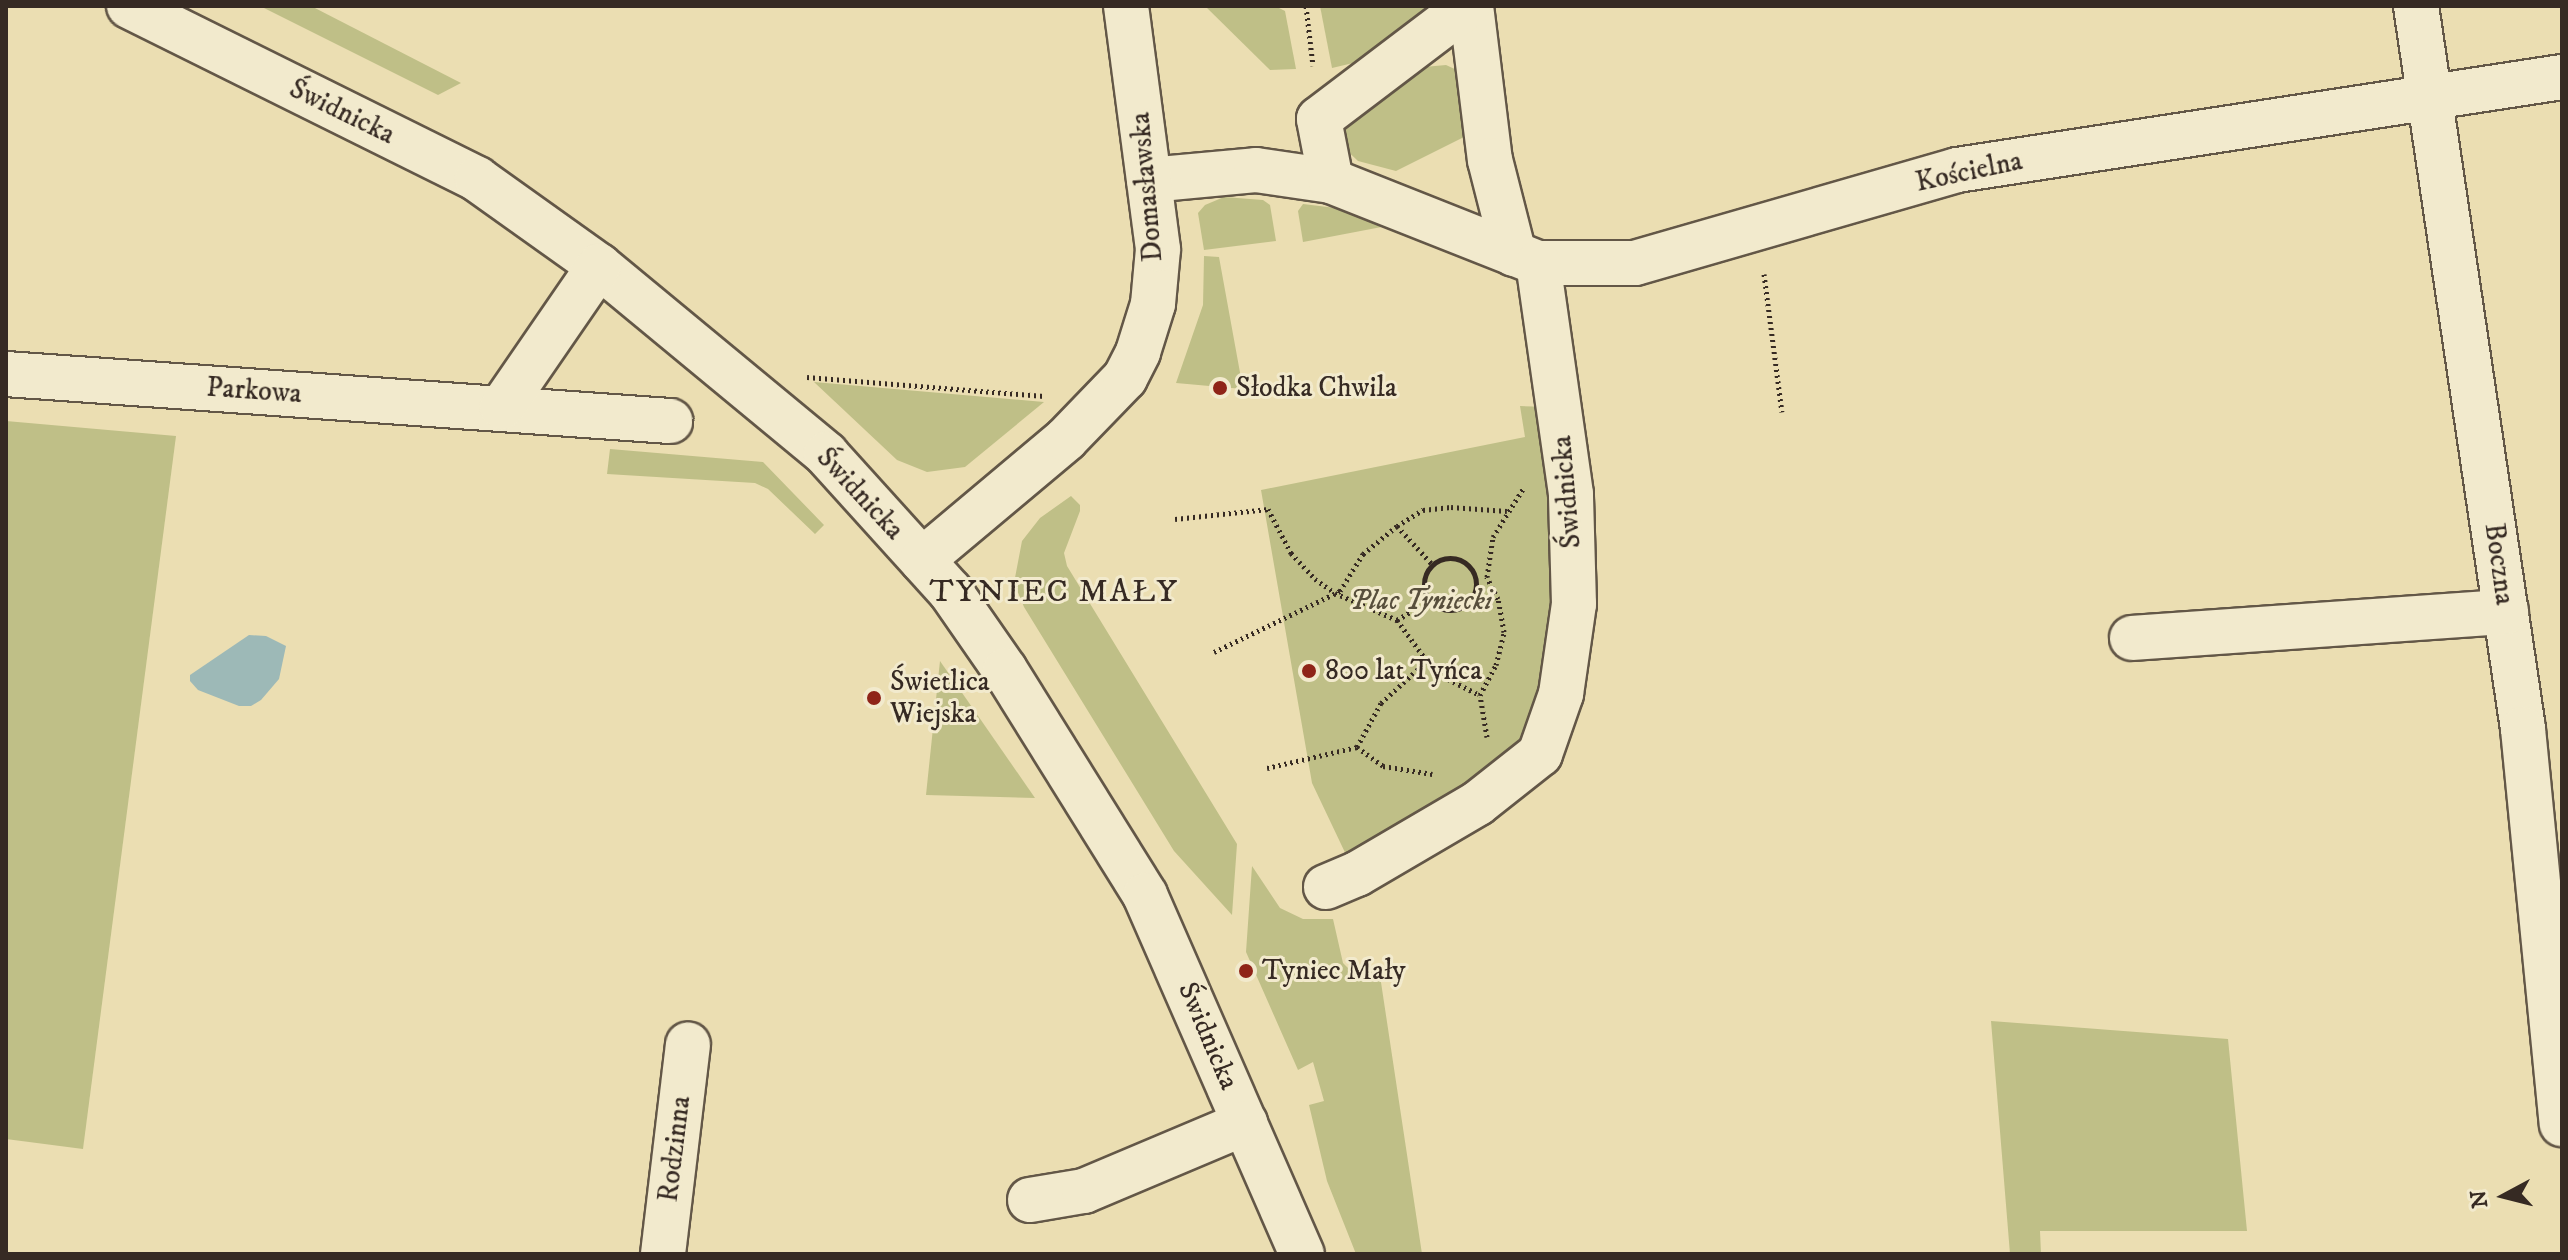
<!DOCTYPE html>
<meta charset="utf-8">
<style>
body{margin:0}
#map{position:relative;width:2568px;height:1260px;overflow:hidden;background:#ebdeb2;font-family:"IM FELL DW Pica",serif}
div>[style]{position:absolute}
.green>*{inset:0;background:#bfbf87}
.water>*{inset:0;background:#9db9b7}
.path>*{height:5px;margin-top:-2.5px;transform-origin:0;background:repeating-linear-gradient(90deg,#362a23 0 2px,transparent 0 6px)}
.path>.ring{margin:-2.5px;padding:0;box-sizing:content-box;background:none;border:5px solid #362a23;border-radius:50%}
.roads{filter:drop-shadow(2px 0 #635747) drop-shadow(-2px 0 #635747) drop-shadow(0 2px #635747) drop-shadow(0 -2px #635747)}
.minor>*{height:44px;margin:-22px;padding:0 22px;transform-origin:22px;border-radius:22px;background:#f2eacd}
.dots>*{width:22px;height:22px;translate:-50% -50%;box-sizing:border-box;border:4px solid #f2eacd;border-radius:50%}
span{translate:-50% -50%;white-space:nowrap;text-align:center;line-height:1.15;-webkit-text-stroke:6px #f2eacd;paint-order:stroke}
.street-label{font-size:28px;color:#362a23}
.poi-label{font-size:28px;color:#362a23}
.left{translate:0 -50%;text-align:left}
.park-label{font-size:28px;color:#584f3c;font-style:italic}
.quarter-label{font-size:32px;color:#362a23;letter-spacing:2px}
.frame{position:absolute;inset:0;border:8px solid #362a23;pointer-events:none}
.north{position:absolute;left:2464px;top:1156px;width:80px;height:80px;-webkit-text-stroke:6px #f2eacd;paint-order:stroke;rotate:263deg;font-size:22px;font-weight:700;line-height:32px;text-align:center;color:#362a23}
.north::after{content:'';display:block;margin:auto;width:28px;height:36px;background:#362a23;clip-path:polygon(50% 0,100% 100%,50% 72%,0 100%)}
</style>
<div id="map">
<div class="green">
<div style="clip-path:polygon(260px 6px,311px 6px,461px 83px,438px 95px)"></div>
<div style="clip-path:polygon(1205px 6px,1275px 6px,1285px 11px,1296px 69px,1270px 70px)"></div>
<div style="clip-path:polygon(1320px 6px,1425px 6px,1423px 13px,1370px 59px,1332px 68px)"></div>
<div style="clip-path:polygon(1446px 65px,1472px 77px,1466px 136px,1396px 171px,1358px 161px,1341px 145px,1342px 118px,1424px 67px)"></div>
<div style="clip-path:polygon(1224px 197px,1263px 200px,1270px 205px,1276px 241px,1204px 250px,1198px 213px,1205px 205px)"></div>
<div style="clip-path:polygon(1303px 204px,1368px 212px,1392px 225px,1303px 242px,1298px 211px)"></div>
<div style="clip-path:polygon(1204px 256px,1219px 257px,1243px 389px,1176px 383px,1203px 305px)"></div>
<div style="clip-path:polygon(814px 382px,1044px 402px,965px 467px,927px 472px,897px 460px)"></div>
<div style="clip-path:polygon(1520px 406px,1551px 407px,1561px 597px,1531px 729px,1515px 755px,1350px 863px,1312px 783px,1261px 490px,1525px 437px)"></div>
<div style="clip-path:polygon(6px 421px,176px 436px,83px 1149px,6px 1139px)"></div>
<div style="clip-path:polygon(610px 449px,763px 462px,824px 525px,815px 534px,768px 489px,755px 483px,607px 474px)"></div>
<div style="clip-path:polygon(1071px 496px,1080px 505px,1080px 511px,1064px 553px,1067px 566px,1237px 844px,1232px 915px,1174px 851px,1024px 607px,1014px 583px,1022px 541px,1040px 518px)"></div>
<div style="clip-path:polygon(940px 661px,1035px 798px,926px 795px)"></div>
<div style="clip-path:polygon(1252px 866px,1280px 908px,1303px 919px,1333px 919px,1343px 963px,1354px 974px,1379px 969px,1422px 1254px,1356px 1254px,1327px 1181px,1309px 1105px,1324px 1101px,1313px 1062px,1298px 1070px,1246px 952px)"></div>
<div style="clip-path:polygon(1991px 1021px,2228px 1039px,2247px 1231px,2040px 1231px,2041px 1254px,2010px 1254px)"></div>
</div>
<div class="water">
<div style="clip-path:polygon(249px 635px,266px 636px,286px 646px,279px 679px,261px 700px,251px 706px,239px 706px,198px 690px,190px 681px,190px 675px)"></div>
</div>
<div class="path">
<div style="left:1306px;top:6px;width:60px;rotate:83.3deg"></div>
<div style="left:1764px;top:274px;width:139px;rotate:82.6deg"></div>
<div style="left:807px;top:377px;width:238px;rotate:4.6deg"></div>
<div style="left:1175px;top:519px;width:94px;rotate:-6.1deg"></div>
<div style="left:1268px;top:509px;width:50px;rotate:62.4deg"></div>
<div style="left:1291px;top:553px;width:35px;rotate:47deg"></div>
<div style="left:1315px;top:579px;width:24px;rotate:35deg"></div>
<div style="left:1335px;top:593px;width:68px;rotate:23.5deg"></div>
<div style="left:1397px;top:620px;width:51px;rotate:53.8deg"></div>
<div style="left:1427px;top:661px;width:28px;rotate:41deg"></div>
<div style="left:1448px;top:679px;width:36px;rotate:27deg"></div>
<div style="left:1397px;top:526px;width:52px;rotate:47.4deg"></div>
<div class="ring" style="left:1424px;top:558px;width:47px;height:47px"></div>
<div style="left:1397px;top:620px;width:37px;rotate:-31deg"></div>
<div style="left:1214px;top:652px;width:140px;rotate:-25.8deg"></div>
<div style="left:1340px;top:591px;width:44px;rotate:-58.1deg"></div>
<div style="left:1363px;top:554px;width:44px;rotate:-39.5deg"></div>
<div style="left:1397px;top:526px;width:31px;rotate:-32deg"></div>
<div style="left:1423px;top:510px;width:28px;rotate:-6deg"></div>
<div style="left:1451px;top:507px;width:56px;rotate:4.1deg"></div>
<div style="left:1487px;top:737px;width:43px;rotate:-99.5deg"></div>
<div style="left:1480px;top:695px;width:34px;rotate:-62deg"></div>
<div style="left:1496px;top:665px;width:34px;rotate:-76deg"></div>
<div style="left:1504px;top:632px;width:34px;rotate:-100deg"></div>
<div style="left:1498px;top:599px;width:25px;rotate:-117deg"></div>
<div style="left:1487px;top:577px;width:40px;rotate:-81.5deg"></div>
<div style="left:1493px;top:537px;width:57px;rotate:-58deg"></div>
<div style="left:1357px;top:747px;width:32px;rotate:36deg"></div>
<div style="left:1383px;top:766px;width:50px;rotate:9.3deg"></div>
<div style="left:1267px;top:768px;width:92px;rotate:-13.1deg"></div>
<div style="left:1357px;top:747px;width:50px;rotate:-61.4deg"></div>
<div style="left:1381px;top:703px;width:62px;rotate:-42.4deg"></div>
</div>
<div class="roads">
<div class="minor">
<div style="left:129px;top:6px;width:389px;rotate:26.4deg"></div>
<div style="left:477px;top:179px;width:150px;rotate:35.5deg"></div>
<div style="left:599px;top:266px;width:295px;rotate:39.6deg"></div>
<div style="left:826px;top:454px;width:185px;rotate:47.9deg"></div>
<div style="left:950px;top:591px;width:96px;rotate:55.2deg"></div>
<div style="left:1005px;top:670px;width:265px;rotate:58.1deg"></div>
<div style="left:1145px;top:895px;width:392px;rotate:66.4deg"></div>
<div style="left:1471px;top:6px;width:155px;rotate:83deg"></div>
<div style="left:1490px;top:160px;width:97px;rotate:75.7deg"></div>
<div style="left:2416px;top:6px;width:731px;rotate:81.58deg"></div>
<div style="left:2523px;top:729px;width:397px;rotate:84.4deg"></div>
<div style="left:1149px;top:180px;width:107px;rotate:-5.3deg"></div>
<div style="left:1256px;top:170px;width:76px;rotate:8.3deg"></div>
<div style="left:1331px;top:181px;width:223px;rotate:21.6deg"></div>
<div style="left:1538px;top:263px;width:97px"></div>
<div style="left:1635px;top:263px;width:335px;rotate:-16.1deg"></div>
<div style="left:1957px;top:170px;width:612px;rotate:-8.74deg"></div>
<div style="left:1331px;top:181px;width:63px;rotate:-101deg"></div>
<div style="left:1319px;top:119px;width:187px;rotate:-37.2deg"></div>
<div style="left:6px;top:374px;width:666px;rotate:4.05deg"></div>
<div style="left:502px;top:407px;width:171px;rotate:-55.5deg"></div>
<div style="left:922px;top:560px;width:188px;rotate:-40deg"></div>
<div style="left:1066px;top:439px;width:85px;rotate:-46deg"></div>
<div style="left:1125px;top:378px;width:29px;rotate:-63deg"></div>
<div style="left:1138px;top:352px;width:50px;rotate:-72.6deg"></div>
<div style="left:1153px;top:304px;width:55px;rotate:-84.8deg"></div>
<div style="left:1158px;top:249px;width:245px;rotate:-97.5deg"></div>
<div style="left:2132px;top:638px;width:375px;rotate:-4deg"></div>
<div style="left:1326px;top:887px;width:34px;rotate:-23deg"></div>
<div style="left:1357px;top:874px;width:140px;rotate:-30.4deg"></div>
<div style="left:1478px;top:803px;width:79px;rotate:-38.3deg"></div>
<div style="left:1540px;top:754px;width:64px;rotate:-70.7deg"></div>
<div style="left:1561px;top:694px;width:91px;rotate:-81.8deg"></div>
<div style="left:1574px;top:604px;width:110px;rotate:-91.6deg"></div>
<div style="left:1571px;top:494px;width:233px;rotate:-98.1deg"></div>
<div style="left:1030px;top:1200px;width:55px;rotate:-9.5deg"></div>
<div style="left:1084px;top:1191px;width:175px;rotate:-22.9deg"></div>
<div style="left:663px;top:1254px;width:211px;rotate:-83.2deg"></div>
</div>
</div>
<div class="dots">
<div style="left:1220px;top:388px;background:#8f2418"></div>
<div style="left:1309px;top:671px;background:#8f2418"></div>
<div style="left:874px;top:698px;background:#8f2418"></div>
<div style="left:1246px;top:971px;background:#8f2418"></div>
</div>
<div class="street-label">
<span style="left:342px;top:112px;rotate:26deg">Świdnicka</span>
<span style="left:1969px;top:172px;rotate:-12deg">Kościelna</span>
<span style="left:1147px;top:187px;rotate:-95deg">Domasławska</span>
<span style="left:254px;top:391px;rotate:4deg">Parkowa</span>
<span style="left:1567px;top:492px;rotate:-95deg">Świdnicka</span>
<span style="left:860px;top:494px;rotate:47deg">Świdnicka</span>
<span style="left:2499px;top:564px;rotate:82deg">Boczna</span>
<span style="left:1208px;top:1036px;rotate:67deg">Świdnicka</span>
<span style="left:675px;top:1149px;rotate:-83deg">Rodzinna</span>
</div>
<div class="poi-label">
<span class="left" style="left:1236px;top:388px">Słodka Chwila</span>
<span class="left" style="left:1325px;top:671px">800 lat Tyńca</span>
<span class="left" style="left:890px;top:698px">Świetlica<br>Wiejska</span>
<span class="left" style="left:1262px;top:971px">Tyniec Mały</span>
</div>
<div class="park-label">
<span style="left:1421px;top:601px">Plac Tyniecki</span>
</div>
<div class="quarter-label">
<span style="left:1054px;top:592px">TYNIEC MAŁY</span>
</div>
<div class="frame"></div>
<div class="north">N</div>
</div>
